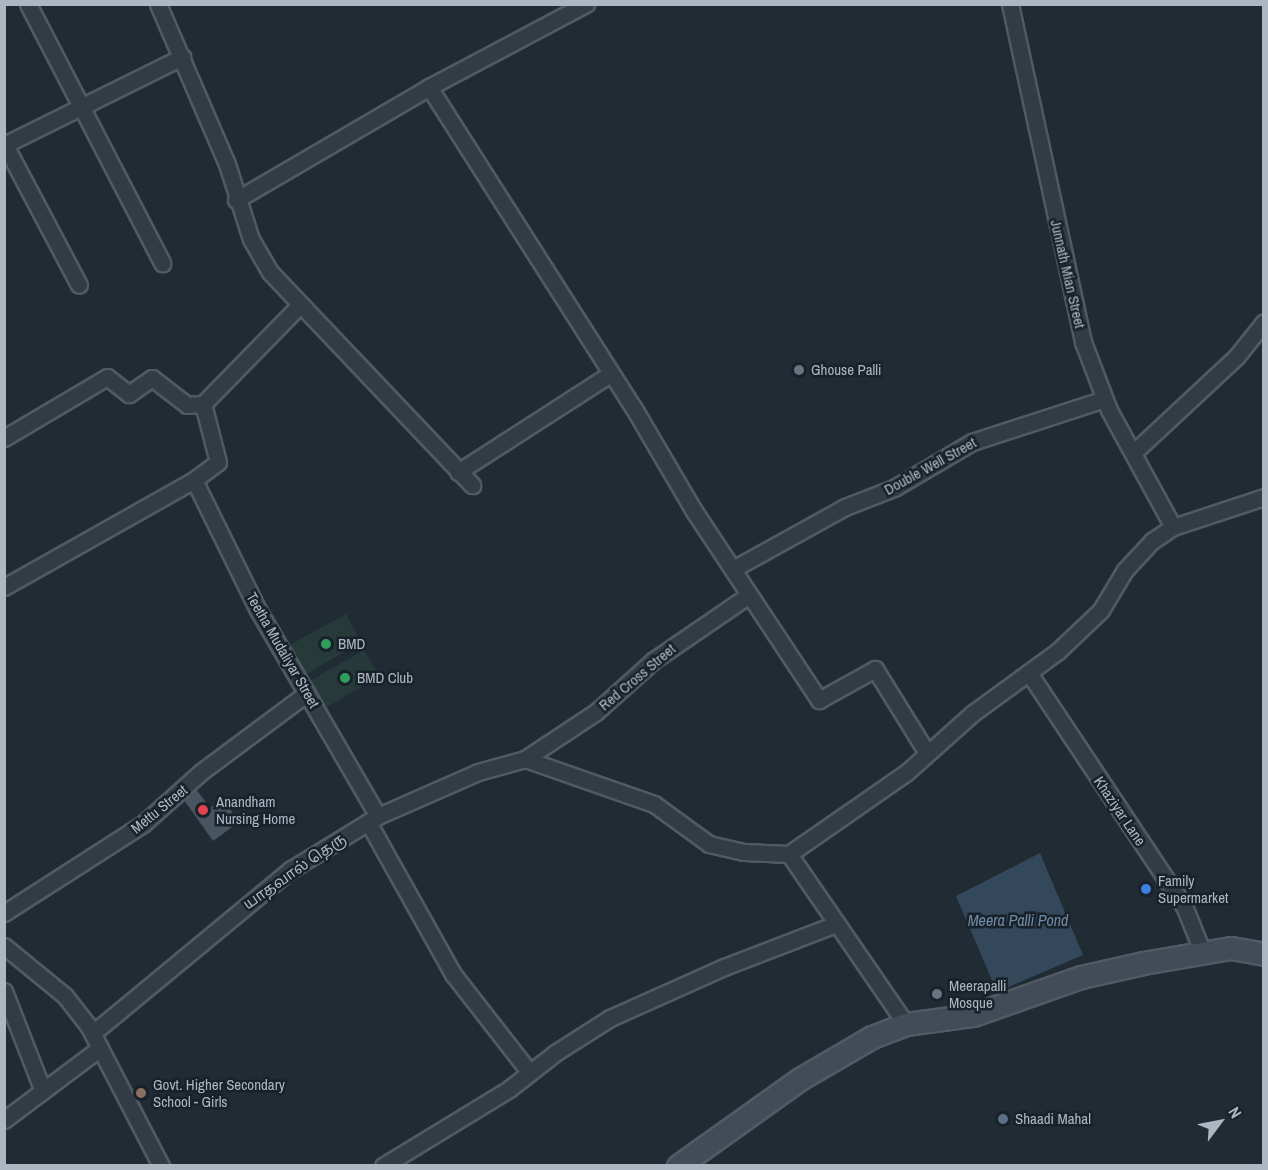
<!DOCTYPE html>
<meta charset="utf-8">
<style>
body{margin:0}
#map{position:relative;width:1268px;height:1170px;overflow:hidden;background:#202b34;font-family:"Archivo Narrow","Noto Sans Tamil",sans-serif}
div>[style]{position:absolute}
.green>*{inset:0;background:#263b39}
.water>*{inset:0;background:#34485b}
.building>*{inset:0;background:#485560}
.roads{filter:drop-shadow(2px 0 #515a63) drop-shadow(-2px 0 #515a63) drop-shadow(0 2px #515a63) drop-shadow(0 -2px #515a63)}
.street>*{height:15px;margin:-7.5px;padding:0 7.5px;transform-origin:7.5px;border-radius:7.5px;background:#333c45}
.secondary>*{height:21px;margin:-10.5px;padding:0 10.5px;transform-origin:10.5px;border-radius:10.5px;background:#414c58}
.dots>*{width:16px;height:16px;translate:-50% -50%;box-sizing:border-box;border:3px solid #19212a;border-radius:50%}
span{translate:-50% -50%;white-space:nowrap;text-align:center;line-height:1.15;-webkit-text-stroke:5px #19212a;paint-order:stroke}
.street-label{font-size:15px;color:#adb7c2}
.poi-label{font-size:15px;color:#adb7c2}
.left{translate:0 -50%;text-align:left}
.water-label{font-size:16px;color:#6f8ba5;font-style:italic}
.frame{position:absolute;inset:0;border:6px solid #adb7c2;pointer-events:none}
.north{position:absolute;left:1190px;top:1092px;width:60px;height:60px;-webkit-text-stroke:4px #19212a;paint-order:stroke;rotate:58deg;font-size:16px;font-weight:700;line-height:24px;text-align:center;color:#adb7c2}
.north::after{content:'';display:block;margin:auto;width:21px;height:27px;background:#adb7c2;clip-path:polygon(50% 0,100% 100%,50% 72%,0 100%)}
</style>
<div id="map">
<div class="green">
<div style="clip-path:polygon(346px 614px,361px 642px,305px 675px,290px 645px)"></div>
<div style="clip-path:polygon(364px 650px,379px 676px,324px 709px,310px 681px)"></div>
</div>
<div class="water">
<div style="clip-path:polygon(1040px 853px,1083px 955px,997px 992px,956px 896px)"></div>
</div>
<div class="building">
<div style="clip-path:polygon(196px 789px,210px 808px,223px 799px,239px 822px,213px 841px,184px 800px)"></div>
</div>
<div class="roads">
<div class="street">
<div style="left:28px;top:4px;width:292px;rotate:62.6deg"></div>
<div style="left:158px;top:4px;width:174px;rotate:66.7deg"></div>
<div style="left:227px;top:164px;width:79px;rotate:72.3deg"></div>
<div style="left:251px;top:239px;width:38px;rotate:60deg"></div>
<div style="left:270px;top:272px;width:294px;rotate:46.5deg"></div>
<div style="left:1010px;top:4px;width:346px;rotate:77.8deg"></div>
<div style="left:1083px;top:342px;width:73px;rotate:69.1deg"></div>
<div style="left:1109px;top:410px;width:133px;rotate:61.3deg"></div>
<div style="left:429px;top:87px;width:379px;rotate:57.5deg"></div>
<div style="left:633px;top:407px;width:121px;rotate:59.6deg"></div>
<div style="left:694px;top:511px;width:227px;rotate:56.5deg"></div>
<div style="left:819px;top:700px;width:64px;rotate:-29deg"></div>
<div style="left:875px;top:669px;width:99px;rotate:58.2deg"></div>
<div style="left:4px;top:145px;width:199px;rotate:-26.3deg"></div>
<div style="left:5px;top:145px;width:158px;rotate:62.1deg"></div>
<div style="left:236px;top:200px;width:224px;rotate:-30.3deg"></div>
<div style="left:429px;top:87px;width:178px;rotate:-27.9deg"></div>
<div style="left:203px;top:404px;width:136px;rotate:-45.6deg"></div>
<div style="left:4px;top:438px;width:120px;rotate:-30.6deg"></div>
<div style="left:107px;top:377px;width:28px;rotate:38deg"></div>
<div style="left:129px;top:394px;width:28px;rotate:-35deg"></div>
<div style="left:152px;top:378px;width:44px;rotate:37.6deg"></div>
<div style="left:187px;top:405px;width:16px;rotate:-4deg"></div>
<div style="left:203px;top:404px;width:60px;rotate:75.5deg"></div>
<div style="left:218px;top:462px;width:30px;rotate:143deg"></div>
<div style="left:194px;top:480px;width:218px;rotate:150.6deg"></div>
<div style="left:1133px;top:453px;width:142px;rotate:-43deg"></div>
<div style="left:1237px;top:356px;width:43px;rotate:-51.5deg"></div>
<div style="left:458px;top:472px;width:181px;rotate:-32.8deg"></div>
<div style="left:194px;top:480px;width:145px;rotate:63.8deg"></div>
<div style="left:258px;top:610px;width:238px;rotate:59.8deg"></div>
<div style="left:733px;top:569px;width:128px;rotate:-29deg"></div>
<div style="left:845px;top:507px;width:53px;rotate:-21.2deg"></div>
<div style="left:894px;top:488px;width:91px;rotate:-30.5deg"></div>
<div style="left:972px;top:442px;width:139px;rotate:-18deg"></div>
<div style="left:1029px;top:673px;width:280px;rotate:56.4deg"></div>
<div style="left:1184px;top:906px;width:51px;rotate:68deg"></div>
<div style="left:525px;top:759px;width:137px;rotate:19.2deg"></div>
<div style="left:654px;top:804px;width:68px;rotate:36deg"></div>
<div style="left:709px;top:844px;width:36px;rotate:13deg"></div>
<div style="left:744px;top:852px;width:45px;rotate:2.5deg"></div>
<div style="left:789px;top:854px;width:144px;rotate:-34.8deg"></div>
<div style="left:907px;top:772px;width:89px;rotate:-41.8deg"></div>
<div style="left:973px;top:713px;width:105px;rotate:-36.1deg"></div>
<div style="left:1058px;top:651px;width:59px;rotate:-43.6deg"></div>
<div style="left:1101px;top:610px;width:47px;rotate:-59deg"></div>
<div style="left:1125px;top:570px;width:40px;rotate:-47deg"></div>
<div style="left:1152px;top:541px;width:25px;rotate:-34deg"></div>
<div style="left:1173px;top:527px;width:96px;rotate:-18.2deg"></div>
<div style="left:368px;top:822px;width:174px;rotate:60.8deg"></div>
<div style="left:453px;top:974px;width:125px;rotate:52.1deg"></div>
<div style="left:789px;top:854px;width:206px;rotate:55.5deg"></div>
<div style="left:4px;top:913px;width:166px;rotate:-32.7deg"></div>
<div style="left:144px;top:823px;width:76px;rotate:-41.8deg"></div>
<div style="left:201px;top:772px;width:132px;rotate:-36.7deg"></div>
<div style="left:4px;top:946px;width:79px;rotate:39.3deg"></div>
<div style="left:65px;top:996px;width:37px;rotate:52deg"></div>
<div style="left:88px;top:1025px;width:159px;rotate:62.6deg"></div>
<div style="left:4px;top:991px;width:107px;rotate:68.7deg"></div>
<div style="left:93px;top:1033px;width:256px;rotate:-39.6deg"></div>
<div style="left:290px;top:870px;width:103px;rotate:-31.5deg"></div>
<div style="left:378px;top:816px;width:109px;rotate:-23.7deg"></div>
<div style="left:478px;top:772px;width:49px;rotate:-15.5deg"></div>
<div style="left:525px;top:759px;width:85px;rotate:-33.5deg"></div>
<div style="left:596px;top:712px;width:78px;rotate:-41.9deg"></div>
<div style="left:654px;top:660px;width:115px;rotate:-34.4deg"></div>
<div style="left:4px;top:1120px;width:120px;rotate:-36.9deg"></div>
<div style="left:383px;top:1166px;width:148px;rotate:-31.4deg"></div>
<div style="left:509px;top:1089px;width:58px;rotate:-38deg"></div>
<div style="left:555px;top:1053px;width:65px;rotate:-32.5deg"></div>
<div style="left:610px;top:1018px;width:125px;rotate:-24.1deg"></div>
<div style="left:724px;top:967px;width:120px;rotate:-21deg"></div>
</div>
<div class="secondary">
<div style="left:678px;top:1166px;width:150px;rotate:-35.5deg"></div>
<div style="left:800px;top:1079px;width:83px;rotate:-30.3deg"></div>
<div style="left:872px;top:1037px;width:36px;rotate:-21deg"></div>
<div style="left:906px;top:1024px;width:68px;rotate:-7.7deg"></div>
<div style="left:973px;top:1015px;width:114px;rotate:-19.4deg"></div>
<div style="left:1081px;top:977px;width:64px;rotate:-12.7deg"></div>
<div style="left:1143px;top:963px;width:89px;rotate:-9.7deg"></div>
<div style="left:1231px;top:948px;width:34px;rotate:10deg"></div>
</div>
</div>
<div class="dots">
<div style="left:799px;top:370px;background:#6b7280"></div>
<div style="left:326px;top:644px;background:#2e9e5b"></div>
<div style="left:345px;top:678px;background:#2e9e5b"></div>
<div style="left:203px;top:810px;background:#e0444e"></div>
<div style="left:1146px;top:889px;background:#3f7fe0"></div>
<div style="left:937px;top:994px;background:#6b7280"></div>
<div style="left:141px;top:1093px;background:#8d6e63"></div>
<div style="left:1003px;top:1119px;background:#5c6f8a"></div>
</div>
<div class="street-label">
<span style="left:1068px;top:274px;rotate:77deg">Junnath Mian Street</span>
<span style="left:930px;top:466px;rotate:-29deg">Double Well Street</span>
<span style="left:283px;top:650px;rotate:60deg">Teetha Mudaliyar Street</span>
<span style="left:637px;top:677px;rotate:-40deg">Red Cross Street</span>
<span style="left:159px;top:809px;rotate:-39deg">Mettu Street</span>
<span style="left:1120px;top:811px;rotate:56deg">Khaziyar Lane</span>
<span style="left:294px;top:871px;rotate:-35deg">யாதவால் தெரு</span>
</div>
<div class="poi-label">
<span class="left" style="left:811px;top:370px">Ghouse Palli</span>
<span class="left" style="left:338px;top:644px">BMD</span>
<span class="left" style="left:357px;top:678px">BMD Club</span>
<span class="left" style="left:216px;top:810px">Anandham<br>Nursing Home</span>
<span class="left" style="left:1158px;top:889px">Family<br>Supermarket</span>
<span class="left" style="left:949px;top:994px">Meerapalli<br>Mosque</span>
<span class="left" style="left:153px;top:1093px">Govt. Higher Secondary<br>School - Girls</span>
<span class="left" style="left:1015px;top:1119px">Shaadi Mahal</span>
</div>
<div class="water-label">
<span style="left:1018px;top:920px">Meera Palli Pond</span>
</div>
<div class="frame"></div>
<div class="north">N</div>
</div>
